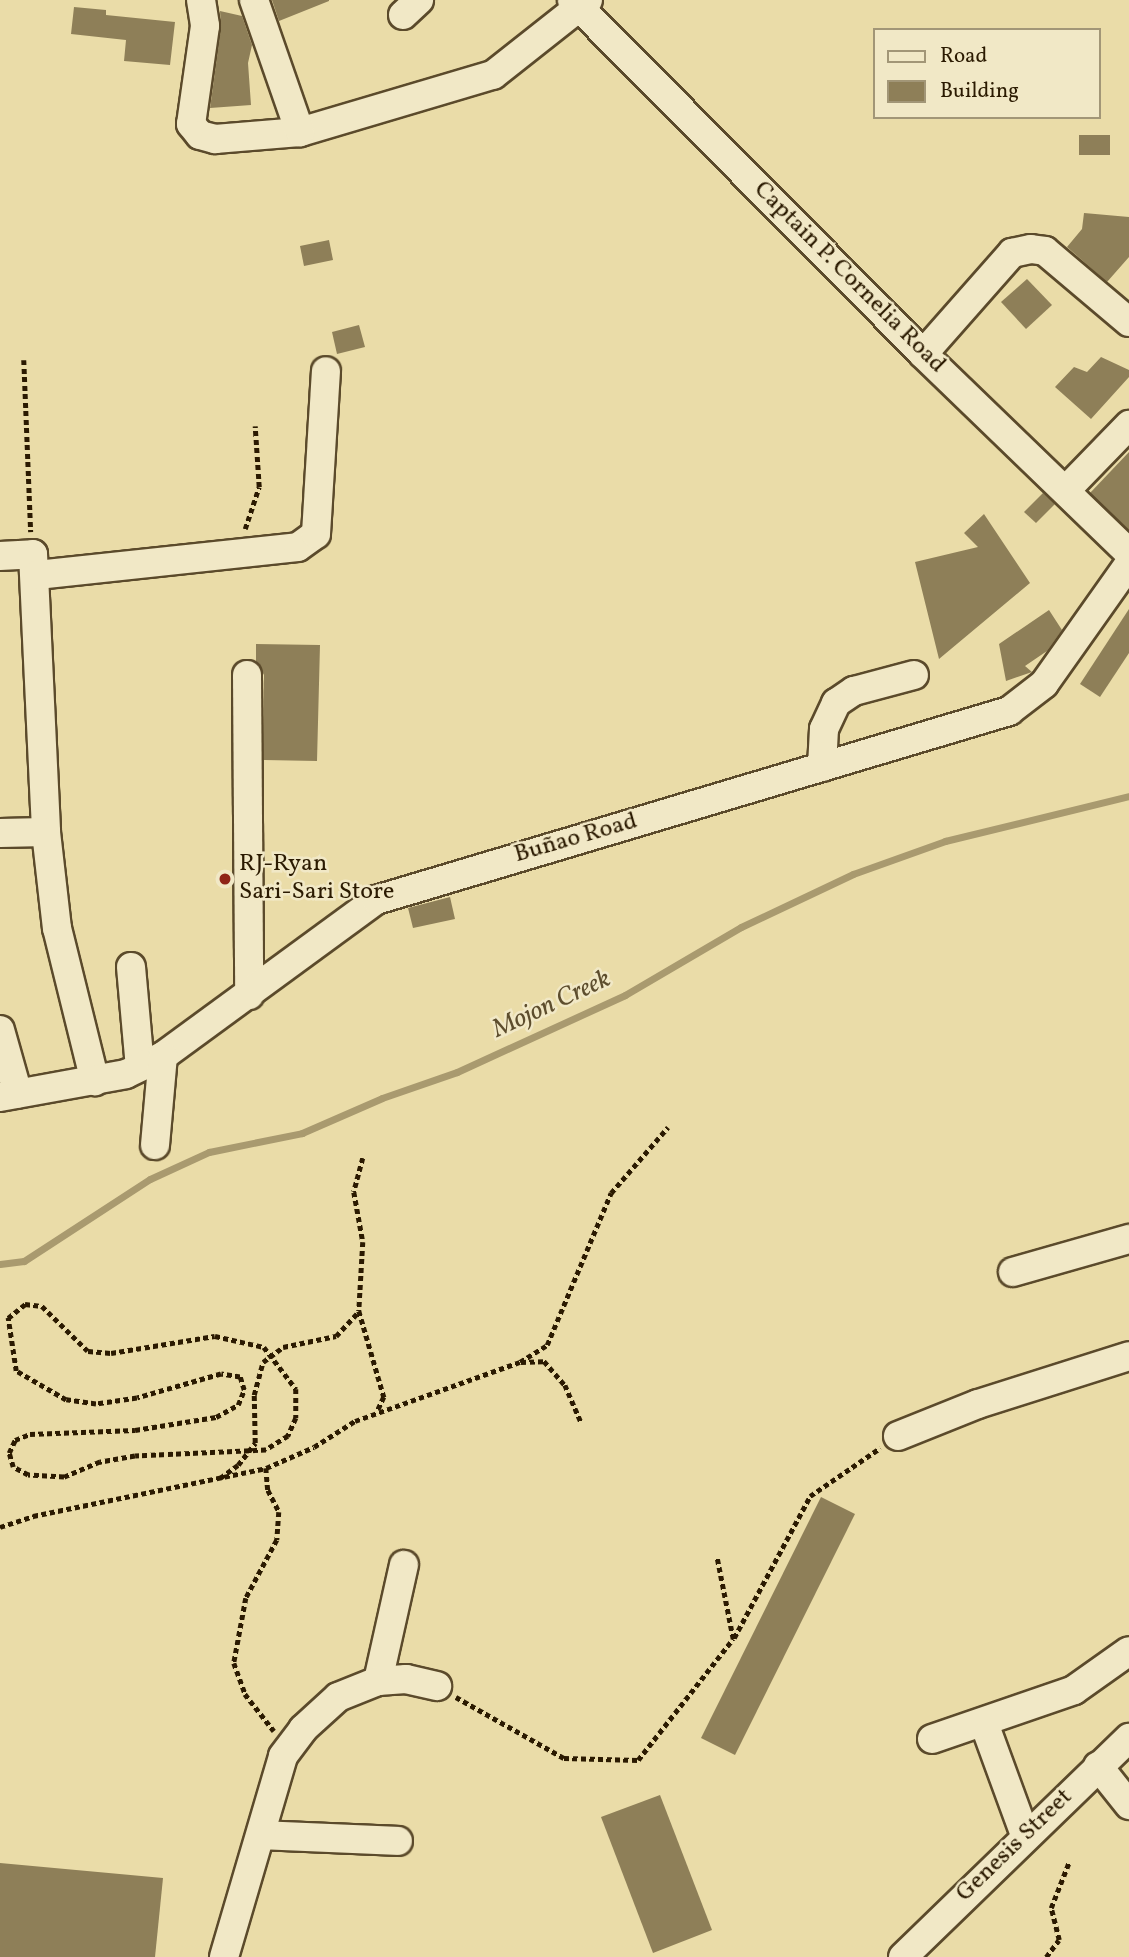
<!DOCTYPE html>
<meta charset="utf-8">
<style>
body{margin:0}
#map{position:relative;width:1129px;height:1957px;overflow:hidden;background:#eadca8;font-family:Vollkorn,serif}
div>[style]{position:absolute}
.stream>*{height:7px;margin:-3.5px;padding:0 3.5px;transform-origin:3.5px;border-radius:3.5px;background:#a99a6f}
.building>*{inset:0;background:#8e7f58}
.path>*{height:4.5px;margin-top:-2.25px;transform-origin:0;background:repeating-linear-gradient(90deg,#2b1a01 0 5px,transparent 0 8.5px)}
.roads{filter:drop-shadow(2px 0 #5b4a2b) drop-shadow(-2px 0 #5b4a2b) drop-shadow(0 2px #5b4a2b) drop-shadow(0 -2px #5b4a2b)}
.minor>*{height:28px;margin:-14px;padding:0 14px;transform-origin:14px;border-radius:14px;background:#f1e8c6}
.dots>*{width:19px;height:19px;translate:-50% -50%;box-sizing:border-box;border:4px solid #f1e8c6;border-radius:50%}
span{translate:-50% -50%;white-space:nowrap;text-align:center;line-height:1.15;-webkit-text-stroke:5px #f1e8c6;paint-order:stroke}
.street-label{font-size:24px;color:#2b1a01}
.poi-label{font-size:24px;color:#2b1a01}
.left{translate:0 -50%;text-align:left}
.water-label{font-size:26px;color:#5d4d2d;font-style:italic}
.legend{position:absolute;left:873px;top:28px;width:228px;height:91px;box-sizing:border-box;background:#f1e8c6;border:2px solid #a29677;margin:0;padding:9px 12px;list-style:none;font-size:21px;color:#2b1a01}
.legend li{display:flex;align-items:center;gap:14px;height:35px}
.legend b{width:35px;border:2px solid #a29677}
</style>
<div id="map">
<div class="stream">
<div style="left:0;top:1264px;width:24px;rotate:-7deg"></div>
<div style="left:24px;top:1261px;width:150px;rotate:-33.1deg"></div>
<div style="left:150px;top:1179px;width:65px;rotate:-24.6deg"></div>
<div style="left:209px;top:1152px;width:95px;rotate:-11.5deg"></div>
<div style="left:302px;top:1133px;width:87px;rotate:-23.6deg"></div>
<div style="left:382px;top:1098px;width:79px;rotate:-19.1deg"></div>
<div style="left:457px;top:1072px;width:185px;rotate:-24.6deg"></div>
<div style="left:625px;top:995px;width:134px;rotate:-30.4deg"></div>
<div style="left:741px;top:927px;width:124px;rotate:-25.3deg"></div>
<div style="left:853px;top:874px;width:98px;rotate:-19.7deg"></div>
<div style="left:945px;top:841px;width:189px;rotate:-13.7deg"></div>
</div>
<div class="building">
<div style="clip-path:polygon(272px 0,329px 0,329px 1px,279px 21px)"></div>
<div style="clip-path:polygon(74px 7px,106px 10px,106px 15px,175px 22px,170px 65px,124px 61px,126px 40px,71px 34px)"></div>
<div style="clip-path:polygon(220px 11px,242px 16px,252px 45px,248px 63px,251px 105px,210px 108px,221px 28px)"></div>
<div style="clip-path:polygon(1079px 135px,1110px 135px,1110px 155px,1079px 155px)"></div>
<div style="clip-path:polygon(1084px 213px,1129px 217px,1129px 257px,1107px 282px,1067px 247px,1082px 229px)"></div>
<div style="clip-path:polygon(329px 240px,333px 260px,304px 266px,300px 246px)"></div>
<div style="clip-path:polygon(1027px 279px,1052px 305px,1026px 329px,1001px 302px)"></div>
<div style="clip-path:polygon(359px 325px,365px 347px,337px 354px,332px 332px)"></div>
<div style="clip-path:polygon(1101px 357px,1129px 370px,1129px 377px,1091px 419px,1055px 387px,1074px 367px,1087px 372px)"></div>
<div style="clip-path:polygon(1129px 452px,1129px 530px,1090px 493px)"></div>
<div style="clip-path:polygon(1043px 493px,1055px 504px,1036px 523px,1024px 512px)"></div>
<div style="clip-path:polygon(984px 514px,1030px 583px,939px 659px,915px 562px,978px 547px,964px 533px)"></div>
<div style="clip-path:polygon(1129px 609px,1129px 653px,1100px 697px,1080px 684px)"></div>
<div style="clip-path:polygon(1049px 610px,1062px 630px,1047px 651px,1025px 666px,1032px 672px,1006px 681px,999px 644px)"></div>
<div style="clip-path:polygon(256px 644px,320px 645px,317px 761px,264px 760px,264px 675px,256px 661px)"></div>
<div style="clip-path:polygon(450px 897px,455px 919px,413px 928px,408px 908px)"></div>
<div style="clip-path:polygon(821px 1497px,855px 1514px,735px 1755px,701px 1738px)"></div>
<div style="clip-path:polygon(660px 1795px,712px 1930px,653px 1953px,601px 1817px)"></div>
<div style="clip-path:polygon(0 1863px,163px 1878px,155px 1957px,0 1957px)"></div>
</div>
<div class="path">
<div style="left:24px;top:360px;width:172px;rotate:87.7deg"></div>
<div style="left:245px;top:529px;width:44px;rotate:-71.6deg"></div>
<div style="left:259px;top:487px;width:61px;rotate:-93.8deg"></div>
<div style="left:363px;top:1158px;width:35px;rotate:105deg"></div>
<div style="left:354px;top:1192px;width:51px;rotate:79.8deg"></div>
<div style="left:363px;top:1242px;width:69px;rotate:93.3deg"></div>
<div style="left:359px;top:1311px;width:90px;rotate:73.8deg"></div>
<div style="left:384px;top:1397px;width:14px;rotate:115deg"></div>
<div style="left:25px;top:1304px;width:17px;rotate:7deg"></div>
<div style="left:42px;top:1306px;width:64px;rotate:44.4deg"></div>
<div style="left:88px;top:1351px;width:23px;rotate:5deg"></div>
<div style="left:111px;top:1353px;width:105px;rotate:-9.3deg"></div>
<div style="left:215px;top:1336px;width:50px;rotate:12.7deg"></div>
<div style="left:264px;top:1347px;width:53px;rotate:52.7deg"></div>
<div style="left:296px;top:1389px;width:29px;rotate:90deg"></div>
<div style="left:296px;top:1418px;width:20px;rotate:114deg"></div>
<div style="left:288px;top:1436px;width:26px;rotate:148deg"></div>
<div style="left:266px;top:1450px;width:131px;rotate:177.4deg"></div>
<div style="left:135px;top:1456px;width:36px;rotate:170deg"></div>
<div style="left:100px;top:1462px;width:39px;rotate:157deg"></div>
<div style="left:64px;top:1477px;width:36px;rotate:-177deg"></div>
<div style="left:28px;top:1475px;width:17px;rotate:-152deg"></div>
<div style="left:13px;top:1467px;width:15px;rotate:-106deg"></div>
<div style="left:9px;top:1453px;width:14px;rotate:-65deg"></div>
<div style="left:15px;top:1440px;width:16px;rotate:-22deg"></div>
<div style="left:30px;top:1434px;width:105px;rotate:-2.2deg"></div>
<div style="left:135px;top:1430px;width:82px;rotate:-9.1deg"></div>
<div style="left:216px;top:1417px;width:25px;rotate:-29deg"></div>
<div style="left:238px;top:1405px;width:16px;rotate:-68deg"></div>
<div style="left:244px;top:1390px;width:14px;rotate:-107deg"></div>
<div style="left:240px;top:1377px;width:19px;rotate:-171deg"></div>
<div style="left:221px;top:1374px;width:87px;rotate:164.1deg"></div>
<div style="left:137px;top:1398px;width:41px;rotate:171.7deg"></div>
<div style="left:96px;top:1404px;width:30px;rotate:-172deg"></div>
<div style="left:66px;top:1400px;width:58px;rotate:-149.9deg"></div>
<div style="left:16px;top:1371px;width:54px;rotate:-98.6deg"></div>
<div style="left:8px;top:1318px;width:22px;rotate:-39deg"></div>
<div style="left:521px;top:1362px;width:23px;rotate:-2deg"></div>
<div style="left:544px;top:1361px;width:32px;rotate:49deg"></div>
<div style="left:565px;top:1385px;width:40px;rotate:66.6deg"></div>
<div style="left:266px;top:1468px;width:52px;rotate:-23.6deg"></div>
<div style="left:314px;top:1447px;width:49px;rotate:-32.4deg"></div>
<div style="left:355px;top:1421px;width:175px;rotate:-19.7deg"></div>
<div style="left:520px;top:1362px;width:32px;rotate:-32deg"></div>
<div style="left:547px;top:1345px;width:165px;rotate:-67.2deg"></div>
<div style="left:611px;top:1193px;width:87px;rotate:-49.2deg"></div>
<div style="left:220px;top:1478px;width:22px;rotate:-36deg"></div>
<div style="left:238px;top:1465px;width:28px;rotate:-52deg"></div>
<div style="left:255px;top:1443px;width:48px;rotate:-91.2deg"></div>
<div style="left:254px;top:1395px;width:34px;rotate:-75deg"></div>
<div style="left:263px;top:1362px;width:25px;rotate:-37deg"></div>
<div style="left:283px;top:1347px;width:54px;rotate:-11.7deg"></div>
<div style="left:336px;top:1336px;width:34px;rotate:-47deg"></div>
<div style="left:0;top:1527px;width:35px;rotate:-18deg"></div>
<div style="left:33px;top:1516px;width:238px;rotate:-11.6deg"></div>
<div style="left:266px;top:1468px;width:22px;rotate:85deg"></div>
<div style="left:268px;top:1490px;width:25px;rotate:63deg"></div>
<div style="left:279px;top:1512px;width:28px;rotate:94deg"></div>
<div style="left:277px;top:1540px;width:66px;rotate:118.1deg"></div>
<div style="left:246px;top:1598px;width:66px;rotate:100.5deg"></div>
<div style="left:234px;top:1663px;width:33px;rotate:70deg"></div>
<div style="left:245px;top:1694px;width:47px;rotate:51.9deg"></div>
<div style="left:734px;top:1638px;width:161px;rotate:-61.8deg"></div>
<div style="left:810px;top:1496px;width:85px;rotate:-34.4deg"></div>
<div style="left:456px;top:1697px;width:124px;rotate:29.5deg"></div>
<div style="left:564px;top:1758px;width:74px;rotate:1.5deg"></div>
<div style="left:638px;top:1760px;width:154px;rotate:-51.9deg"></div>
<div style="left:733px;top:1639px;width:83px;rotate:-101.2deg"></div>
<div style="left:1046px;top:1957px;width:21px;rotate:-53deg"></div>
<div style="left:1059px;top:1940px;width:33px;rotate:-104deg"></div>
<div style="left:1051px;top:1908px;width:49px;rotate:-68.6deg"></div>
</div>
<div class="roads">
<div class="minor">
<div style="left:201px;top:0;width:26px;rotate:81deg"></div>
<div style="left:205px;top:26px;width:99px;rotate:98.1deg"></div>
<div style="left:191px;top:124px;width:14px;rotate:51deg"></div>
<div style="left:200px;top:135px;width:16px;rotate:15deg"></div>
<div style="left:215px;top:139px;width:85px;rotate:-4.7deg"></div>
<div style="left:300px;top:132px;width:201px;rotate:-16.5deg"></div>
<div style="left:493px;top:75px;width:121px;rotate:-38.3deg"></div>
<div style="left:254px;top:0;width:140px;rotate:70.8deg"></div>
<div style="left:572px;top:0;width:499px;rotate:45.2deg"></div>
<div style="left:923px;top:354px;width:286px;rotate:44deg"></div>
<div style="left:403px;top:15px;width:22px;rotate:-43deg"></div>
<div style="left:923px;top:354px;width:135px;rotate:-48.6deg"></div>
<div style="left:1012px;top:253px;width:19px;rotate:-12deg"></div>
<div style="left:1031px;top:249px;width:14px;rotate:8deg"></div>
<div style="left:1045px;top:251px;width:110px;rotate:40.2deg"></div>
<div style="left:1066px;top:490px;width:91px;rotate:-45.9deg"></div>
<div style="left:0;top:556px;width:33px;rotate:-3deg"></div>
<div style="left:33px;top:554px;width:278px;rotate:87.3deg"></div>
<div style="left:46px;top:832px;width:97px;rotate:83.5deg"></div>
<div style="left:57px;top:928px;width:158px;rotate:76.1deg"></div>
<div style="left:37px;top:575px;width:262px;rotate:-6.1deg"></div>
<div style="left:298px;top:547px;width:22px;rotate:-36deg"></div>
<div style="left:316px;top:534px;width:163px;rotate:-86.5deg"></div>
<div style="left:247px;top:675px;width:320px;rotate:89.6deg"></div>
<div style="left:822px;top:767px;width:38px;rotate:-87deg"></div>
<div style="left:824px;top:729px;width:29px;rotate:-65deg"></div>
<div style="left:836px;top:703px;width:22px;rotate:-34deg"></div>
<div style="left:854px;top:691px;width:62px;rotate:-14.9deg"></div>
<div style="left:0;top:833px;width:46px;rotate:-1.2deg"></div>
<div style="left:131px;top:967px;width:100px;rotate:84.9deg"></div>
<div style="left:0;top:1030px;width:66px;rotate:74.3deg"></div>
<div style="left:0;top:1097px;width:128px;rotate:-10.3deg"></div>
<div style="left:126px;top:1074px;width:41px;rotate:-25.9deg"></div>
<div style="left:163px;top:1056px;width:264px;rotate:-36.2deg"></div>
<div style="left:376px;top:900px;width:661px;rotate:-16.62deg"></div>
<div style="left:1009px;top:711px;width:44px;rotate:-37.6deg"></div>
<div style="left:1044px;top:684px;width:147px;rotate:-54.7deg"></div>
<div style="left:155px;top:1145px;width:89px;rotate:-84.9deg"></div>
<div style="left:1013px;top:1272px;width:121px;rotate:-15.9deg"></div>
<div style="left:898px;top:1436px;width:86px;rotate:-21.8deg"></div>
<div style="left:978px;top:1404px;width:158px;rotate:-17.6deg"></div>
<div style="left:378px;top:1681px;width:119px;rotate:-77.4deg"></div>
<div style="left:984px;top:1723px;width:119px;rotate:69.9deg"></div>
<div style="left:932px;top:1739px;width:150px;rotate:-19deg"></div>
<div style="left:1074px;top:1690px;width:67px;rotate:-35.3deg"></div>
<div style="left:1098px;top:1766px;width:50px;rotate:51.5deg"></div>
<div style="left:261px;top:1835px;width:137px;rotate:2.5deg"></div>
<div style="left:224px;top:1957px;width:209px;rotate:-73.6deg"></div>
<div style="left:283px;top:1756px;width:34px;rotate:-53deg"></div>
<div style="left:303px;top:1729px;width:47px;rotate:-42.4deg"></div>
<div style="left:338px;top:1697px;width:43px;rotate:-21.8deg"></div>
<div style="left:378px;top:1681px;width:28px;rotate:-4deg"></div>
<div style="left:406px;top:1679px;width:32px;rotate:13deg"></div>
<div style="left:903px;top:1957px;width:315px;rotate:-44.1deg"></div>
</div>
</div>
<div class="dots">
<div style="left:225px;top:879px;background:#8f2418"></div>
</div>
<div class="street-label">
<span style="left:849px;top:278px;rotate:45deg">Captain P. Cornelia Road</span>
<span style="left:576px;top:839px;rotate:-16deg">Buñao Road</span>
<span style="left:1015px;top:1846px;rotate:-44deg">Genesis Street</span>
</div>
<div class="poi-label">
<span class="left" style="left:239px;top:879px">RJ-Ryan<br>Sari-Sari Store</span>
</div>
<div class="water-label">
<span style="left:552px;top:1005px;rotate:-25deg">Mojon Creek</span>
</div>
<ul class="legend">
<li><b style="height:9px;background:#f1e8c6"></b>Road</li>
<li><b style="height:19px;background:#8e7f58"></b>Building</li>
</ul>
</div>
